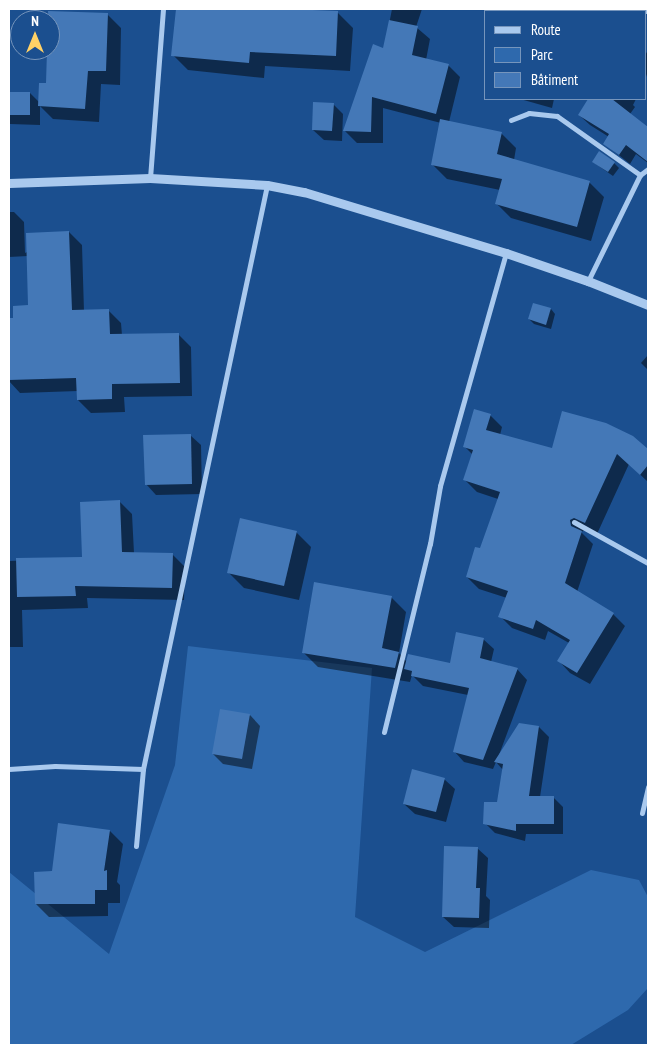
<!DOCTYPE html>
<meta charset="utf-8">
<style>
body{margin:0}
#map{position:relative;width:657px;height:1054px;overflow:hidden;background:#1b4f8f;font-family:"PT Sans Narrow",sans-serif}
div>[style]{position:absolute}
.green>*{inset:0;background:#2e69ad}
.shadow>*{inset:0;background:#0007}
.building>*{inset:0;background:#4478b7}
.minor>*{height:5px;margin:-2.5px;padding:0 2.5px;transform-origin:2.5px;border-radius:2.5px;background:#a9c9ee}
.tertiary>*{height:9px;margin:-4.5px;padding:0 4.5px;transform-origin:4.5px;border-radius:4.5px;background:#a9c9ee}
span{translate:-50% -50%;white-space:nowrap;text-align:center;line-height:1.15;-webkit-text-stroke:4px #1b4f8f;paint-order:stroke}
.frame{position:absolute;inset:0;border:10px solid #fff;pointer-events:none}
.legend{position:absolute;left:484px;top:10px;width:162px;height:90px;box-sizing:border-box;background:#1b4f8f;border:1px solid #7695bc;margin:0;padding:6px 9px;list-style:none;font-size:15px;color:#fff}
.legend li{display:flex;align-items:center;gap:10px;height:25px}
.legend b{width:25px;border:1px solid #7695bc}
.north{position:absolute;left:10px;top:10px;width:50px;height:50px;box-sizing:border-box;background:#1b4f8f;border:1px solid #7695bc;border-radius:50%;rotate:0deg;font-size:14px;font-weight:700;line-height:20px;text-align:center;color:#fff}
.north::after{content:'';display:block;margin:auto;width:18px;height:22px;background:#ffd166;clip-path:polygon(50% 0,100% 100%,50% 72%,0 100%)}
</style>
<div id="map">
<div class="green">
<div style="clip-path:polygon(188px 646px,372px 668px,355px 917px,425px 952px,591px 870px,639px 880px,648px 897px,648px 988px,628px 1010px,571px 1045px,9px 1045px,9px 872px,109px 954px,175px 765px)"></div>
</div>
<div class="shadow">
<div style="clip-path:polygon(177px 9px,263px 9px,338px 13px,353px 28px,350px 71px,265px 66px,264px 78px,188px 70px,173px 55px)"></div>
<div style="clip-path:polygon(392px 9px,422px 9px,416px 27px,430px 39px,426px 60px,448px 65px,460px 77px,449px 122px,501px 133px,516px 148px,514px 160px,589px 182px,604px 197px,591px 241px,511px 218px,496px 203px,500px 190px,447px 179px,432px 164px,441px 123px,383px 108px,383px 143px,357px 143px,345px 131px,384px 50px)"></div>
<div style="clip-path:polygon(549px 9px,625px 9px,627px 11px,548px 11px)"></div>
<div style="clip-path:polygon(107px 14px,121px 28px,120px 85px,101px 84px,99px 122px,53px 119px,40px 106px,40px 125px,10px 124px,9px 93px,30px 93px,40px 103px,48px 85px,48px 50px)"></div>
<div style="clip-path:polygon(646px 52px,648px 55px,648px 71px,646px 77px)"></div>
<div style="clip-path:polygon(520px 99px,554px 99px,552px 108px)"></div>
<div style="clip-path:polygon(589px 99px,636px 99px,633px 105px,635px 107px,630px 114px,648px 128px,648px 163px,636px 154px,630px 164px,605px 144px,609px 137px,590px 125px,579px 115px)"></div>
<div style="clip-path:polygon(333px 104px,343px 114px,342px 141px,324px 140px,313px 130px)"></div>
<div style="clip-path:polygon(593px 162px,614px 163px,619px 168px,613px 176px)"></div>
<div style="clip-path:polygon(9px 212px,14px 212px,24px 222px,25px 253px,69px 232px,82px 245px,84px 311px,108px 310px,121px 323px,122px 335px,178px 334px,191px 347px,192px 396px,124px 397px,125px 412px,91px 413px,78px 400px,78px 391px,20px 393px,9px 381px,9px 319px,14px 319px,30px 306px,28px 256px,9px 257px)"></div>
<div style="clip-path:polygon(551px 309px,555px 314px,551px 329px,534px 324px,529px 319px)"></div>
<div style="clip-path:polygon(648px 355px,648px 370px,641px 363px)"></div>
<div style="clip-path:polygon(490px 415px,502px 427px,500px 435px,552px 450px,633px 437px,648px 451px,648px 482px,629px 464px,597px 534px,587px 529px,581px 532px,593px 544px,577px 592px,613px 614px,625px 626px,590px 684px,570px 673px,559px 661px,569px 643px,548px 631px,545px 640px,512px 628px,500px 616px,507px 598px,479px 589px,467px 577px,481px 550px,498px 499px,477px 492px,465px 480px,473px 455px,465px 447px)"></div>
<div style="clip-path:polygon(190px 435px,201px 445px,202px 494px,156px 495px,146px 484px)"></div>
<div style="clip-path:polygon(119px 501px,132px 514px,134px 553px,172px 554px,185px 567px,184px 600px,87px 598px,88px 608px,22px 610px,23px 647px,9px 647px,9px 561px,83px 558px)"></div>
<div style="clip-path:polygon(296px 532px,311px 547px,299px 600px,244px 588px,229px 573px)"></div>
<div style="clip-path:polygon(391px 597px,406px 612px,399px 653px,407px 662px,451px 664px,483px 639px,494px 649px,491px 662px,517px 669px,527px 680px,499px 755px,539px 727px,549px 737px,540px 797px,553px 797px,563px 807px,563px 834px,526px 834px,525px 841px,495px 833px,485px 823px,498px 804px,503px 770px,496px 762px,493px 769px,464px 762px,454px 751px,468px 695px,423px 686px,412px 675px,410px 682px,318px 667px,303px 652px)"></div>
<div style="clip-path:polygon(250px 715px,260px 726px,252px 769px,223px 764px,213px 754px)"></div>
<div style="clip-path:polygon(444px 779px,455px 789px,446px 822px,415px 814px,404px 804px)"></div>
<div style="clip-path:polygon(110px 831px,123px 844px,117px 882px,120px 885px,120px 903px,108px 903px,108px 916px,49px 917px,36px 904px,53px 873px)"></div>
<div style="clip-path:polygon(477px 848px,488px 858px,486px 896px,490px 900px,489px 928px,454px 927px,443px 917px)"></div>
</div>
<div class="building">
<div style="clip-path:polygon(176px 9px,287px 9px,338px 11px,336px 56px,250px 52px,249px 63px,171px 56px)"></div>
<div style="clip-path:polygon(48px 11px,108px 13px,106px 71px,88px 71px,85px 109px,38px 106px,39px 83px,46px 83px,47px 50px,50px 50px)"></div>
<div style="clip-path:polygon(389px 20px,418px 26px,412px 55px,449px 64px,436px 114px,372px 97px,371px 132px,343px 131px,373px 44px,383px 48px)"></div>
<div style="clip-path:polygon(9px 92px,30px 92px,30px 115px,9px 115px)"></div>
<div style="clip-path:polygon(588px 99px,612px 99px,648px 127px,648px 162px,626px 145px,619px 155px,603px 144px,609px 134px,578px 115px)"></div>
<div style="clip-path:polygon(313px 102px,334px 103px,332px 131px,312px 130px)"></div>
<div style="clip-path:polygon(440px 119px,502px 132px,497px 154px,590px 181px,577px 227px,495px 204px,502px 179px,431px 165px)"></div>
<div style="clip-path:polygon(599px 151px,615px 162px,608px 172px,592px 162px)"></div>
<div style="clip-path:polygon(69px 231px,72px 310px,109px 309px,110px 334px,179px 333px,180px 383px,112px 384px,112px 399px,77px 400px,76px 378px,9px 380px,9px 318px,13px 318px,13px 306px,28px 305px,26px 233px)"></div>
<div style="clip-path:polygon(533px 303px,551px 308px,546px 325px,528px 319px)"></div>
<div style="clip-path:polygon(474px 409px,491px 414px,486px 430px,552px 448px,562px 411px,606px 423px,633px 436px,648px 449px,648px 465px,640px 475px,617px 454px,585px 523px,574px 518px,570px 520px,571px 526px,582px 531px,565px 583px,614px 613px,577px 673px,557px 661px,570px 640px,536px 620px,533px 629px,498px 617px,508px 591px,466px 577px,475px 547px,480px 548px,500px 492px,463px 480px,473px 450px,463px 447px)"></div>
<div style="clip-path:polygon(191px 434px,192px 484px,145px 485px,143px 435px)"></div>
<div style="clip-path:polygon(120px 500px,122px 552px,173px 553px,172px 588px,75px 586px,76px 596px,17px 597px,16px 558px,82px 557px,80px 502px)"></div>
<div style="clip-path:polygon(240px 518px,297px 531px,284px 586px,227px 573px)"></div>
<div style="clip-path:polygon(314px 582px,392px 596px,382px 648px,399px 652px,395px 668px,302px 653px)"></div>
<div style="clip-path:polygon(456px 632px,484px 638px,480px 658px,518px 668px,483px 760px,453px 752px,469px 688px,411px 676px,412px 671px,404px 669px,408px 654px,450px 663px)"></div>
<div style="clip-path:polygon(220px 709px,250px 714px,242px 759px,212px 754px)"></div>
<div style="clip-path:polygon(519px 723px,539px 726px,529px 796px,554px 796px,554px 824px,516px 824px,516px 831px,483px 824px,484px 802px,497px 802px,503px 764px,494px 762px)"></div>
<div style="clip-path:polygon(412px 769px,445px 778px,436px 812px,403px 804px)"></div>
<div style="clip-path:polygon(58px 823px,110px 830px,104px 871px,107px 870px,107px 890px,95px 890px,95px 904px,35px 904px,34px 872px,52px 871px)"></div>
<div style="clip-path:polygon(444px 846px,478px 847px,476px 888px,480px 888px,479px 918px,442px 917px)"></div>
</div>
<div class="minor">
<div style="left:640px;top:9px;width:6px;rotate:18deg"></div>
<div style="left:511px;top:120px;width:19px;rotate:-21deg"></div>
<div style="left:529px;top:113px;width:28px;rotate:6deg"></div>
<div style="left:557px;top:116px;width:102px;rotate:35.4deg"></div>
<div style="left:150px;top:178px;width:169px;rotate:-85.6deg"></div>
<div style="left:588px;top:281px;width:118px;rotate:-63.9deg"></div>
<div style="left:640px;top:175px;width:10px;rotate:-37deg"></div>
<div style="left:574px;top:522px;width:85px;rotate:29deg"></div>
<div style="left:384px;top:732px;width:194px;rotate:-76.3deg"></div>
<div style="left:430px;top:544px;width:59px;rotate:-80.2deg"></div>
<div style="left:440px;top:486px;width:242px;rotate:-74.2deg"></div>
<div style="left:9px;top:769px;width:46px;rotate:-3.7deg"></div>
<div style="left:55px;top:766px;width:88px;rotate:2deg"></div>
<div style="left:642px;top:813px;width:27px;rotate:-77deg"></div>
<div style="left:136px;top:846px;width:77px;rotate:-84.8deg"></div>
<div style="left:143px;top:769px;width:597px;rotate:-78.01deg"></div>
</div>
<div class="tertiary">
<div style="left:9px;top:183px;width:141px;rotate:-2deg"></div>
<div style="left:150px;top:178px;width:117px;rotate:3.4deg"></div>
<div style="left:267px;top:185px;width:38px;rotate:11deg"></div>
<div style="left:304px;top:192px;width:211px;rotate:16.8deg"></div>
<div style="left:506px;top:253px;width:87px;rotate:18.9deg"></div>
<div style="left:588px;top:281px;width:65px;rotate:21.8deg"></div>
</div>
<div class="frame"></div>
<ul class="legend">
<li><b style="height:6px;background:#a9c9ee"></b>Route</li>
<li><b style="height:14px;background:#2e69ad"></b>Parc</li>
<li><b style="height:14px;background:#4478b7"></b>Bâtiment</li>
</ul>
<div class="north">N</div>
</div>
